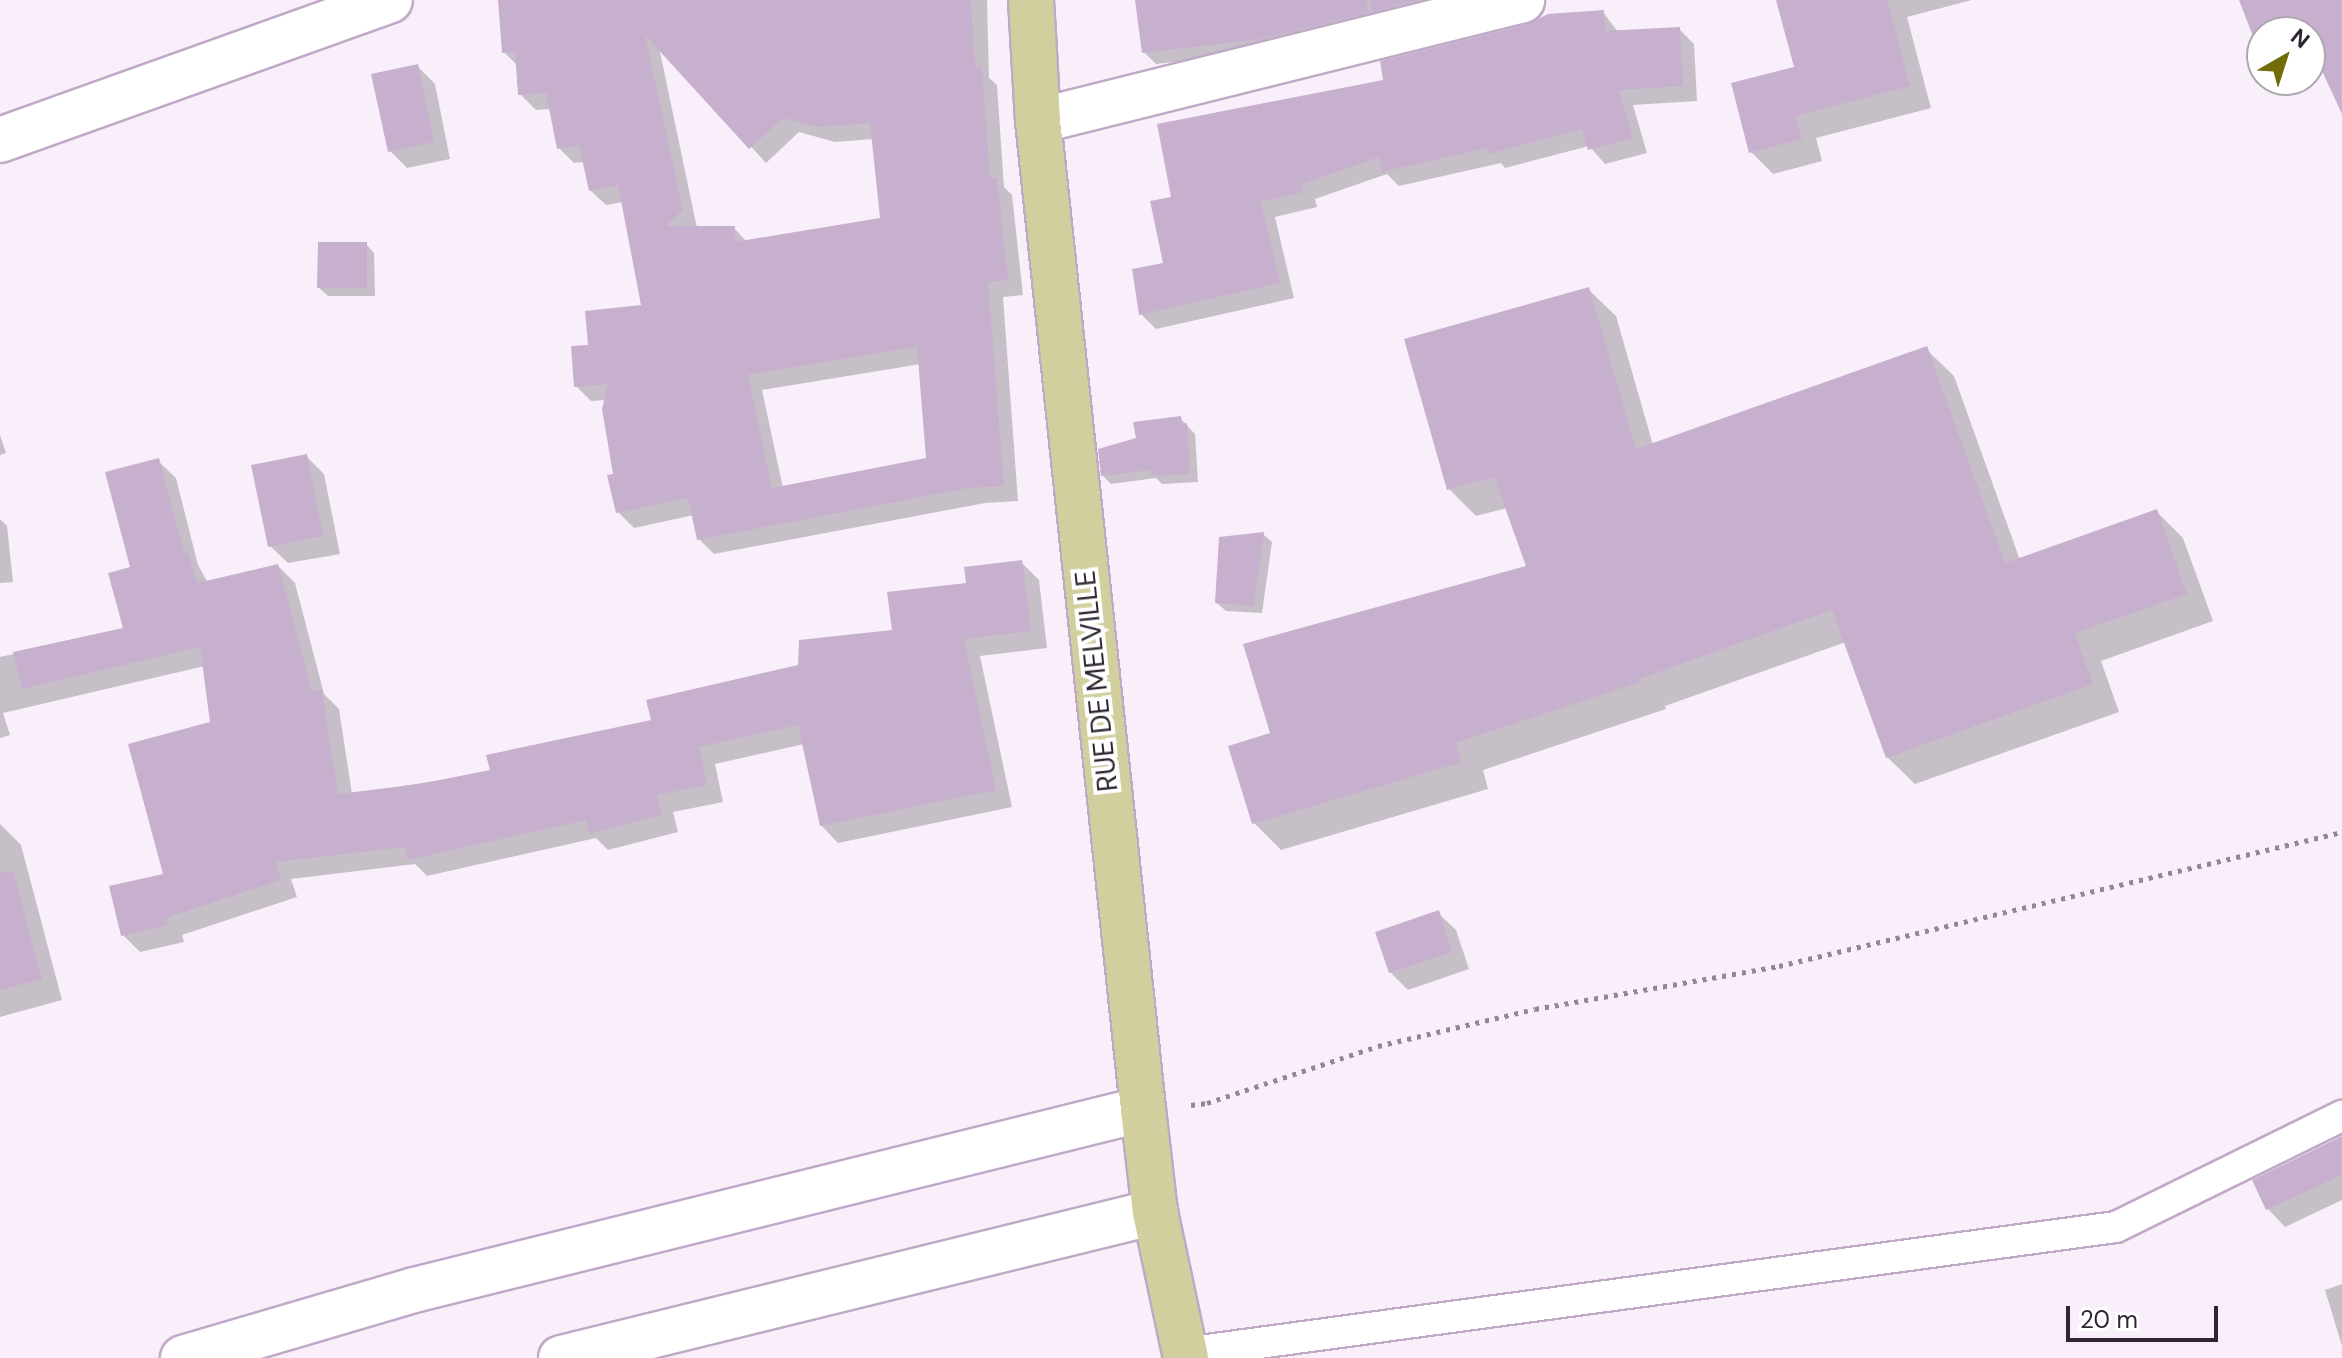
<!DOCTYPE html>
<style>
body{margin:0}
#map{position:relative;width:2342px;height:1358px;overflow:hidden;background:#f9effb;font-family:"DM Sans",sans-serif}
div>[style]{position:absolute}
.shadow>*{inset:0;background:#0003}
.building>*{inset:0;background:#c7b0cd}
.path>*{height:5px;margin-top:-2.5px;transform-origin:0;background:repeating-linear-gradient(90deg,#928894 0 4px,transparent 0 10px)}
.roads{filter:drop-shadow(2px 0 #c0a9c7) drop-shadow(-2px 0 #c0a9c7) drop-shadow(0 2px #c0a9c7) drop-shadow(0 -2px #c0a9c7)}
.lane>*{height:30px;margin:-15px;padding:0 15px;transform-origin:15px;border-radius:15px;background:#fff}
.street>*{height:44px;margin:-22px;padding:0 22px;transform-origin:22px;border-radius:22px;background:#fff}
.primary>*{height:44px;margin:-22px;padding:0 22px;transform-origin:22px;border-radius:22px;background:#d1cf9e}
span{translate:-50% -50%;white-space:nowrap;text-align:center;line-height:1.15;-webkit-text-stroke:8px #fff;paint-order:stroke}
.street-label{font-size:28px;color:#2f2632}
.north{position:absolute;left:2246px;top:16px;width:80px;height:80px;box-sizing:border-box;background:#fff;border:2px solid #aca8ad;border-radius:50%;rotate:39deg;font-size:22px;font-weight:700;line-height:32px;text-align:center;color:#2f2632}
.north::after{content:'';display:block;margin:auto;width:28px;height:36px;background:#716c08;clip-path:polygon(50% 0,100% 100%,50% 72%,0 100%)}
.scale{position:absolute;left:2066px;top:1306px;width:152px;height:36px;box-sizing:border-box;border:4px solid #2f2632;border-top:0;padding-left:10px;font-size:24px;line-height:28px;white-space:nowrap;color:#2f2632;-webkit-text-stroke:6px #fff;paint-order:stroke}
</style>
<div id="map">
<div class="shadow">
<div style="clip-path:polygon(evenodd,500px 0,987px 0,989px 78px,997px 85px,1004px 187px,1012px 195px,1023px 295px,1003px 297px,1018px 501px,985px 503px,714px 554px,699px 539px,694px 515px,634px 528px,618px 512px,606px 400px,591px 401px,576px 386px,590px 347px,643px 307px,623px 202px,606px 205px,590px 190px,584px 162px,574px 163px,559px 148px,551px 109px,536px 110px,520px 94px,518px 66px,504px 52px,500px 0,659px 47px,766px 163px,799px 132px,835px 142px,873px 139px,882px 220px,747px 242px,734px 228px,697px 228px,659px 47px,500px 0,921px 364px,928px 459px,783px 488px,762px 390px,921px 364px)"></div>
<div style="clip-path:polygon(1137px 0,1479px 0,1276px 51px,1156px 64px,1144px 52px)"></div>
<div style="clip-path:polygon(1779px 0,1972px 0,1907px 17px,1931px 108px,1816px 138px,1822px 161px,1773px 174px,1751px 152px,1797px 69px)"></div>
<div style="clip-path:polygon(2239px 0,2342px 0,2342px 109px,2310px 43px,2310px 32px,2262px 32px,2262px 47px)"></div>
<div style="clip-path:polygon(1603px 12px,1618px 32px,1679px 29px,1694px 44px,1697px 101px,1633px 105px,1647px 153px,1605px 164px,1589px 146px,1505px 168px,1501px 163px,1399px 186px,1387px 174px,1315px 199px,1317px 207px,1275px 217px,1294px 298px,1156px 329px,1141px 314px,1166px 265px,1173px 199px,1385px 81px)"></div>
<div style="clip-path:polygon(417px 66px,435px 84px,450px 159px,407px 168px,390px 151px)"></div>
<div style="clip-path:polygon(366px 244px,374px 253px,375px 296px,328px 296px,319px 288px)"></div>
<div style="clip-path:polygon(1588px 289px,1616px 316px,1653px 445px,1926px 349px,1954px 376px,2020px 560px,2156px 511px,2183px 538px,2213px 621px,2101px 661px,2119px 712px,1915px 784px,1887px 757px,1846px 642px,1665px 706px,1666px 709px,1483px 770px,1488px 789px,1281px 850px,1253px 822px,1272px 735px,1529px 568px,1507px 508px,1476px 516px,1449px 489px)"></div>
<div style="clip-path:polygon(1180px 418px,1195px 434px,1198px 482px,1162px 484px,1156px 478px,1111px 484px,1103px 476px,1138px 440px)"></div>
<div style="clip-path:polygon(0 435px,6px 453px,0 455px)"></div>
<div style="clip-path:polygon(306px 456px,324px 474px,340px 554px,288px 563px,270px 546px)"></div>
<div style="clip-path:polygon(158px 461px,176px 478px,198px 565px,208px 583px,278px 566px,295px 583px,324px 694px,339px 709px,352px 794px,492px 772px,654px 721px,894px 632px,969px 585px,1022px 563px,1039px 580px,1047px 648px,980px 656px,1012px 807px,838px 843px,821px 825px,804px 744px,715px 764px,723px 802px,673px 812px,678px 832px,608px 850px,596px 838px,427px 876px,415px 864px,291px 879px,297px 897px,182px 935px,184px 942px,140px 952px,123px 935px,165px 876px,212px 724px,205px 666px,3px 713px,10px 735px,0 738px,0 657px,125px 629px,132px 569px)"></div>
<div style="clip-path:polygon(0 519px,7px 526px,13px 582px,0 583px)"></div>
<div style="clip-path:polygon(1263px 534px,1272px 542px,1262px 613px,1226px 611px,1217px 603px)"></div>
<div style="clip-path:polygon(0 824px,21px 845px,62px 1000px,0 1017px)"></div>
<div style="clip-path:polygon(1438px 913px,1456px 930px,1469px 969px,1408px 990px,1390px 972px)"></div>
<div style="clip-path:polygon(2342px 1138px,2342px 1200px,2285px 1227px,2268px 1209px)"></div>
<div style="clip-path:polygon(2342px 1284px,2342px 1346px,2325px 1290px)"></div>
</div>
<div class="building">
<div style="clip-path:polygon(evenodd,498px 0,971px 0,975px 67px,982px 67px,990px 178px,997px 178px,1008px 280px,988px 282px,1004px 486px,968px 488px,697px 540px,688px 498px,616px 513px,607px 475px,613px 474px,602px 409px,608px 384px,574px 387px,571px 346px,588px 345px,585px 311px,641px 305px,618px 185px,589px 191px,579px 145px,557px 149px,546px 93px,518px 95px,515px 52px,502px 53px,498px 0,645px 35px,749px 149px,783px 118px,819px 127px,870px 123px,880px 218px,734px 242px,735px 226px,666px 226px,683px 210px,645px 35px,498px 0,917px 347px,926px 458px,772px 488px,748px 375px,917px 347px)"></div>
<div style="clip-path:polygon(1135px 0,1367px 0,1368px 13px,1262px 39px,1142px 53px)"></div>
<div style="clip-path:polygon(1370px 0,1419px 0,1372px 12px)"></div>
<div style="clip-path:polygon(1776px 0,1887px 0,1910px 86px,1796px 116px,1802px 139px,1749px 153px,1731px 83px,1794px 67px)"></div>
<div style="clip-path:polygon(2239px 0,2342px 0,2342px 114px,2310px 45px,2310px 32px,2304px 32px,2301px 26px,2287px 32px,2262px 32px,2262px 42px,2256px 44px)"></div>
<div style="clip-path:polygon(1604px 10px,1605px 31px,1680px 27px,1683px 86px,1619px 90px,1633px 138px,1588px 150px,1582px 129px,1489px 154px,1487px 148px,1382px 172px,1379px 157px,1302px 184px,1303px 192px,1261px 202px,1280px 283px,1139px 315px,1132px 269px,1163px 263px,1150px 201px,1171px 197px,1157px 124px,1383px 80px,1380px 61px,1528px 24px,1548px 14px)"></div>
<div style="clip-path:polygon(418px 64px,434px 142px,388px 152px,371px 74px)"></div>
<div style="clip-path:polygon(318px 242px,367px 242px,367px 288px,317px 288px)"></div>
<div style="clip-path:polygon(1589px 287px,1636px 449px,1927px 346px,2005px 563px,2157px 509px,2187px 594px,2075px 633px,2093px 684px,1886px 758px,1832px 610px,1639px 679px,1640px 682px,1456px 743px,1462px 762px,1252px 824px,1228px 746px,1270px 733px,1243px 644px,1526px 566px,1494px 477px,1447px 490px,1404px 339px)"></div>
<div style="clip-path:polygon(1181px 416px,1182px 425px,1187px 423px,1190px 474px,1151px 476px,1151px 470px,1101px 476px,1098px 449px,1136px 438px,1133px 422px)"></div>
<div style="clip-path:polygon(307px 454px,323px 536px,268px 547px,251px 465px)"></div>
<div style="clip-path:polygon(159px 458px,184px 553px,188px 552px,197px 583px,278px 564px,312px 691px,322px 690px,338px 794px,420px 784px,490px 770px,486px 755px,651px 720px,646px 700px,798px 665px,799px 640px,892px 630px,887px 592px,966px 583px,964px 567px,1022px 560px,1031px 631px,964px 639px,996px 790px,820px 826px,798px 725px,699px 747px,707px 785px,657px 795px,662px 815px,589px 834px,586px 820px,408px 860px,405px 847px,275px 862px,281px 880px,166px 918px,168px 925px,121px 936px,109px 886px,163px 874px,128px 744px,210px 722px,200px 647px,22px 689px,13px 652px,123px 628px,108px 573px,130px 567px,105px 472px)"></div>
<div style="clip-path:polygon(1264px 532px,1254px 606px,1215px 603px,1219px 537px)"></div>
<div style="clip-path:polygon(13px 871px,42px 979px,0 990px,0 872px)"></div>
<div style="clip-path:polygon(1439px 910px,1452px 952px,1389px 973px,1375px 932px)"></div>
<div style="clip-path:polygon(2342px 1136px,2342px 1175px,2266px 1210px,2252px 1180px)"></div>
</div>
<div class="path">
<div style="left:1191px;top:1105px;width:16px;rotate:-7deg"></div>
<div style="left:1207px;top:1103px;width:180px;rotate:-18.4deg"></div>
<div style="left:1378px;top:1046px;width:161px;rotate:-13.3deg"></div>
<div style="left:1535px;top:1009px;width:248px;rotate:-10deg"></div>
<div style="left:1779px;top:966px;width:579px;rotate:-13.39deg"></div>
</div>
<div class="roads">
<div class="lane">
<div style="left:1185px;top:1353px;width:939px;rotate:-7.71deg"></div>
<div style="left:2116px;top:1227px;width:252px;rotate:-26.2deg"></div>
</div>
<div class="street">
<div style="left:1038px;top:121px;width:499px;rotate:-14deg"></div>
<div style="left:0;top:140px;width:414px;rotate:-19.7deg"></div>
<div style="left:183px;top:1358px;width:241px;rotate:-16.4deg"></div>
<div style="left:414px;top:1290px;width:751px;rotate:-13.94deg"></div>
<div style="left:561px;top:1358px;width:612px;rotate:-13.81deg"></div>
</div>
<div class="primary">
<div style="left:1031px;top:0;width:121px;rotate:86.7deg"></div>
<div style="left:1038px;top:121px;width:994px;rotate:83.93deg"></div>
<div style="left:1143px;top:1109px;width:104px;rotate:83.4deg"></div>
<div style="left:1155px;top:1212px;width:149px;rotate:78deg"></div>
</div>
</div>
<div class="street-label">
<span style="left:1097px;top:681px;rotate:-96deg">RUE DE MELVILLE</span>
</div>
<div class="north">N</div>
<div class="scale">20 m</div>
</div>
